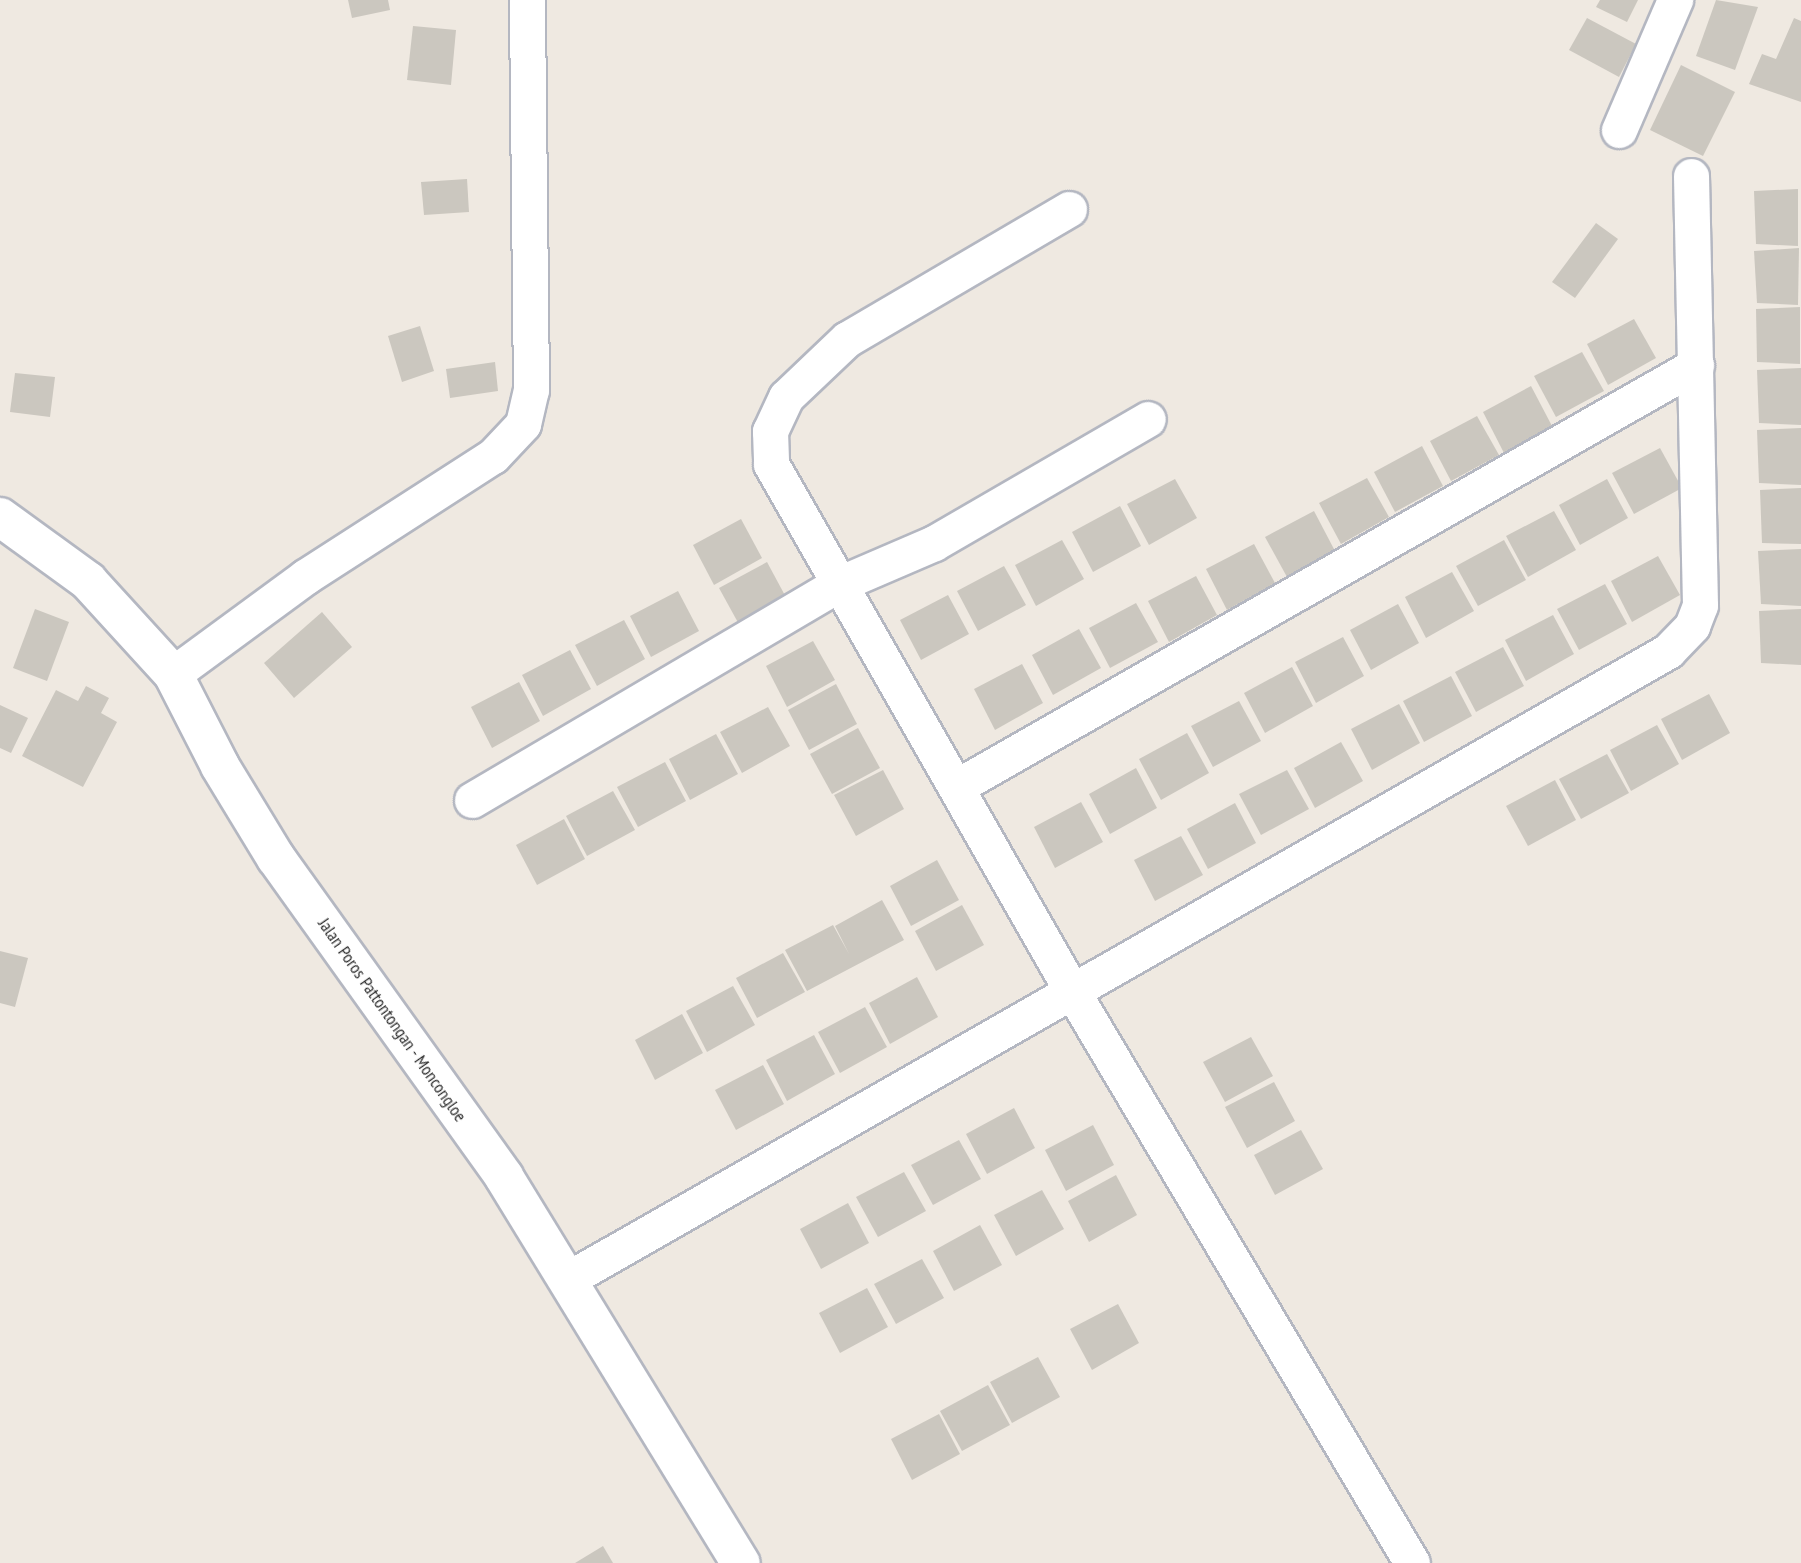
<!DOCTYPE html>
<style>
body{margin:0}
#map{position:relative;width:1801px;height:1563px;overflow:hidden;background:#efe9e1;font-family:"PT Sans Narrow",sans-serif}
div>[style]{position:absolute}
.building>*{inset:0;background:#cbc7bf}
.roads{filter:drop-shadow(2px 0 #b4b7c1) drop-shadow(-2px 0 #b4b7c1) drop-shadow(0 2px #b4b7c1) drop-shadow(0 -2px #b4b7c1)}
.street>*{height:35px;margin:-17.5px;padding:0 17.5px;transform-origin:17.5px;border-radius:17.5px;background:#fff}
.secondary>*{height:38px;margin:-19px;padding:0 19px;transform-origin:19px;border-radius:19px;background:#fff}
span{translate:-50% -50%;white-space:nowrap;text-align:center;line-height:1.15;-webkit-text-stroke:6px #fff;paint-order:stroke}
.street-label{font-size:18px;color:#2e2e2e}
</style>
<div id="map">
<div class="building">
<div style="clip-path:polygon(348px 0,388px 0,390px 10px,352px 18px)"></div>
<div style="clip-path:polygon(1600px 0,1638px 0,1627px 22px,1596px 7px)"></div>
<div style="clip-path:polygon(1716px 0,1758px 7px,1735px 70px,1696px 56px)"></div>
<div style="clip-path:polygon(1587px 18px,1636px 44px,1619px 77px,1569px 50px)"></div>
<div style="clip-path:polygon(1794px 18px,1801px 21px,1801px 102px,1749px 84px,1762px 54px,1776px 59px)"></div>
<div style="clip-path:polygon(413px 26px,456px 30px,451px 85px,407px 80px)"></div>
<div style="clip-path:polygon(1681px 65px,1735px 92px,1703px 156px,1650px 130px)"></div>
<div style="clip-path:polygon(467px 179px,469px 212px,424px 215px,421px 182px)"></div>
<div style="clip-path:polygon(1798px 189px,1798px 246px,1756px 244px,1754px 191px)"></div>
<div style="clip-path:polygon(1596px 223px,1618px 239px,1575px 298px,1552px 282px)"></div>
<div style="clip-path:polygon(1799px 248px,1798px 305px,1757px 303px,1754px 251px)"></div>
<div style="clip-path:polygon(1800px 307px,1800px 364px,1757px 362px,1756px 309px)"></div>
<div style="clip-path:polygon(1634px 319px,1656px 358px,1608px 385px,1587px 344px)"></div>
<div style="clip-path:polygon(420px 326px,434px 371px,402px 382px,388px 336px)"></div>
<div style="clip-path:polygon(1582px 352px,1604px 391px,1556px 417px,1534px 376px)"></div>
<div style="clip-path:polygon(495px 362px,498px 391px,450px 398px,446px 369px)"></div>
<div style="clip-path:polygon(1801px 368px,1801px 425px,1759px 423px,1757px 370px)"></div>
<div style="clip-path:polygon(15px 373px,55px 377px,50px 417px,10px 412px)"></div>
<div style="clip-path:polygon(1531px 386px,1552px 426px,1504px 453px,1483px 412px)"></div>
<div style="clip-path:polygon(1477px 416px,1499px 455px,1451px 481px,1430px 441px)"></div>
<div style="clip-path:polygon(1801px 428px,1801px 485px,1759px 483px,1757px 430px)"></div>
<div style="clip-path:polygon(1422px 446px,1443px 486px,1395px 512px,1374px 472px)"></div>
<div style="clip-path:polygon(1660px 448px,1682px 488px,1634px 514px,1612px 473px)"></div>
<div style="clip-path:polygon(1367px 478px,1389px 517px,1341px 544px,1319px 503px)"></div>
<div style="clip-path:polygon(1175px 479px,1197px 518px,1149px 545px,1127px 504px)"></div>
<div style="clip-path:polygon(1607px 479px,1628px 518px,1580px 545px,1559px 505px)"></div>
<div style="clip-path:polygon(1801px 488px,1801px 544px,1762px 543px,1760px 490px)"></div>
<div style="clip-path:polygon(1120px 506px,1141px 546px,1093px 572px,1072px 532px)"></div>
<div style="clip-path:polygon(1314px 511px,1335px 551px,1287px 577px,1265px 537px)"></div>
<div style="clip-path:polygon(1554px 511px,1576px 550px,1528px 577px,1506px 536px)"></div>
<div style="clip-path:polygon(741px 519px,762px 558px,714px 585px,693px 545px)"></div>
<div style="clip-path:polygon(1062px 540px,1084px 579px,1036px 606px,1015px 565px)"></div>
<div style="clip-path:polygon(1504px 540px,1526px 580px,1478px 606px,1456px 566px)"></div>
<div style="clip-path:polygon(1254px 544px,1275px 583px,1227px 610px,1206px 569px)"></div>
<div style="clip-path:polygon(1801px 549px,1801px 606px,1761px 604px,1758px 551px)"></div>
<div style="clip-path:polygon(1658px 556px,1680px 595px,1632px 622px,1611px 581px)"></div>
<div style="clip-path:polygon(767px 562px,788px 601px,741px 628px,719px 588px)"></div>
<div style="clip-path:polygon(1004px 566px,1026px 605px,978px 631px,957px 591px)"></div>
<div style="clip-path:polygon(1452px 572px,1474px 611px,1426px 638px,1405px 597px)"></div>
<div style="clip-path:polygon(1196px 576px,1217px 615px,1169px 642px,1148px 601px)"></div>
<div style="clip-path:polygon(1605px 584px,1627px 624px,1579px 650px,1557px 609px)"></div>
<div style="clip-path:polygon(678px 591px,699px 631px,651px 657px,630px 616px)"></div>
<div style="clip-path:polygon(948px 595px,969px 634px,921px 660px,900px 620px)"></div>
<div style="clip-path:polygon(1136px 603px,1158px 642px,1110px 668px,1089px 628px)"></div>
<div style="clip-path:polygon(1398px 604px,1419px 643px,1371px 670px,1350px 630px)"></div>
<div style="clip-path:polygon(35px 609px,69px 622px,47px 681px,13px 668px)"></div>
<div style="clip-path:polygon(1801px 609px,1801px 665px,1761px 663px,1759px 611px)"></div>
<div style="clip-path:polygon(322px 612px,352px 647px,294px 698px,264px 663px)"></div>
<div style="clip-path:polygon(1553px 615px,1574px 654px,1526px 681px,1505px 640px)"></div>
<div style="clip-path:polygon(624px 620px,645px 659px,597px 686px,575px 645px)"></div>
<div style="clip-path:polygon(1079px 629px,1101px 668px,1053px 695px,1032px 655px)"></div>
<div style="clip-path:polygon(1343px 637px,1364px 676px,1316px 703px,1295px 662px)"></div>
<div style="clip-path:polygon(813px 641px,835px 680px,787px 707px,766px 666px)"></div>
<div style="clip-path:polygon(1503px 647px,1524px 686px,1476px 712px,1455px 672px)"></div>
<div style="clip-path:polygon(570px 650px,591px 689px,543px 716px,522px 675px)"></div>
<div style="clip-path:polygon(1022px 664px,1043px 703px,995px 730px,974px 689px)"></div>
<div style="clip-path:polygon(1292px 667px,1313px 706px,1265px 733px,1244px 693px)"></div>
<div style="clip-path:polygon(1451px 676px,1472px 716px,1424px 742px,1403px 701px)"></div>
<div style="clip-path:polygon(519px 682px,540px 721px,492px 748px,471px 707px)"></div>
<div style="clip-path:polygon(836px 684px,857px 724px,809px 750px,788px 710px)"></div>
<div style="clip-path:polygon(86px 686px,109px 698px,101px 713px,117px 722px,83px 787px,22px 756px,56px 690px,78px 701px)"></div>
<div style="clip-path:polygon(1709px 694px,1730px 733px,1682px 760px,1661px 719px)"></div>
<div style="clip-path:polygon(1239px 701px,1261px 741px,1213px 767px,1191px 726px)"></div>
<div style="clip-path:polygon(1399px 704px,1420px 743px,1372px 770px,1351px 729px)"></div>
<div style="clip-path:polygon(0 705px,28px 718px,11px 753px,0 748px)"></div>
<div style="clip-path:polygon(768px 707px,790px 746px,742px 773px,720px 732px)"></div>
<div style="clip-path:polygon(1657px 725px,1679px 764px,1631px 791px,1610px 750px)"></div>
<div style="clip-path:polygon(858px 728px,880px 768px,832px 794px,810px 754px)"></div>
<div style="clip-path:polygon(1187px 733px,1209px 773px,1161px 800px,1139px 759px)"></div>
<div style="clip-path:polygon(716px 734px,738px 774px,690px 800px,669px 759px)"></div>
<div style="clip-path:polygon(1341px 742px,1363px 781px,1315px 808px,1294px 768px)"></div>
<div style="clip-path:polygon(1607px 754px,1629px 793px,1581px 819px,1559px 779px)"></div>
<div style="clip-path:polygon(665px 762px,686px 801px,638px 827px,617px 787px)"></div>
<div style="clip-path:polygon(1136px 768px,1157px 808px,1110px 834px,1089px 794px)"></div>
<div style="clip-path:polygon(883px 770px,904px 809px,856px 836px,834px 795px)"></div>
<div style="clip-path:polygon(1287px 770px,1309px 809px,1261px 835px,1239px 794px)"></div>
<div style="clip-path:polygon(1555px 780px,1576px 820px,1528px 846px,1506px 806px)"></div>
<div style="clip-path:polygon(613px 791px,635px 830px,587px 856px,566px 816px)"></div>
<div style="clip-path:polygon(1081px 802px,1103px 842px,1055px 868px,1034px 827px)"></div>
<div style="clip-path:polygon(1235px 803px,1256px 843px,1208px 869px,1187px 829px)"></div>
<div style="clip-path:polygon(564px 819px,585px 859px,537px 885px,516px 845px)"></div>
<div style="clip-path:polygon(1181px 836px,1203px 875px,1155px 901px,1134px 860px)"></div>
<div style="clip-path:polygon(937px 860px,959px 900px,911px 926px,890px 886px)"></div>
<div style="clip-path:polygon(882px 900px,904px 940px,807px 991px,785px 950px,833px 925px,849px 954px,835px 926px)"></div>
<div style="clip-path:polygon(962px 905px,984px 945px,936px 971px,915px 931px)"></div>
<div style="clip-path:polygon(0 951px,28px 958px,15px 1007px,0 1003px)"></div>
<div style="clip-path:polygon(783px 953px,805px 992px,757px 1018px,736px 978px)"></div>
<div style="clip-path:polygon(917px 977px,938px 1017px,890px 1044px,869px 1003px)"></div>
<div style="clip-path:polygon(733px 986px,755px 1025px,707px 1052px,686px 1011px)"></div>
<div style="clip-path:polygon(865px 1007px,887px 1047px,840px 1073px,818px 1032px)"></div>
<div style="clip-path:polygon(682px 1014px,703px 1053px,655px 1080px,635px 1040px)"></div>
<div style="clip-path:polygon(814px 1035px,835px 1074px,787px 1101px,766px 1060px)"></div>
<div style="clip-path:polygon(1251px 1037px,1273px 1076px,1225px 1102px,1203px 1062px)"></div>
<div style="clip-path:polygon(763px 1065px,784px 1104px,736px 1130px,715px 1090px)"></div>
<div style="clip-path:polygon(1274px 1082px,1295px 1121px,1247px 1148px,1225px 1107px)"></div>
<div style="clip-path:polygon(1014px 1108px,1035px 1148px,987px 1174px,966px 1134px)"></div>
<div style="clip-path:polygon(1093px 1125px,1114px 1165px,1066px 1191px,1045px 1150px)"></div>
<div style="clip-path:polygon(1301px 1130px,1323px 1169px,1275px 1195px,1254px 1155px)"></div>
<div style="clip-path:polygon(959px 1140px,981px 1179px,933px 1205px,911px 1165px)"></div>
<div style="clip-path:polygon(904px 1172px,926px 1211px,878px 1237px,856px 1197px)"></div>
<div style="clip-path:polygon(1116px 1175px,1137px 1215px,1089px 1242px,1068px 1201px)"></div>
<div style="clip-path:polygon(1042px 1190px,1064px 1229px,1016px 1256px,994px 1215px)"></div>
<div style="clip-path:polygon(848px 1203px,869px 1243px,821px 1269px,800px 1229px)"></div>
<div style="clip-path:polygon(980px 1225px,1002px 1265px,954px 1291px,933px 1251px)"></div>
<div style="clip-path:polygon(922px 1259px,944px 1298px,896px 1324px,874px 1284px)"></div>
<div style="clip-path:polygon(867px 1288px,888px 1327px,840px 1353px,819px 1313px)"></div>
<div style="clip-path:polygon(1118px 1304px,1139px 1343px,1092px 1370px,1070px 1329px)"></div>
<div style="clip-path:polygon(1038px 1357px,1060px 1397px,1012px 1423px,990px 1382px)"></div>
<div style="clip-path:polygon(988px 1385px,1010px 1425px,962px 1451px,940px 1411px)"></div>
<div style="clip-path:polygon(939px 1414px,960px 1454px,912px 1480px,891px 1439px)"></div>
<div style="clip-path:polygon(603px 1546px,613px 1563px,575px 1563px)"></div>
</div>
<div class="roads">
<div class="street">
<div style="left:1619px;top:130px;width:142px;rotate:-66.7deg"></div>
<div style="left:1069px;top:209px;width:257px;rotate:149.6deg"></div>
<div style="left:847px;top:339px;width:84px;rotate:136.4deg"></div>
<div style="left:786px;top:397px;width:38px;rotate:115deg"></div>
<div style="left:770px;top:431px;width:33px;rotate:88deg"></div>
<div style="left:771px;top:464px;width:607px;rotate:60.27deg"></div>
<div style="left:1072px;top:991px;width:665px;rotate:59.27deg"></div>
<div style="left:173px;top:674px;width:164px;rotate:-36.3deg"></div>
<div style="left:305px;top:577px;width:224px;rotate:-32.8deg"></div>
<div style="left:493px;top:456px;width:44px;rotate:-46.8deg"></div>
<div style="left:523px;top:424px;width:35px;rotate:-77deg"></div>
<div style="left:531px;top:390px;width:390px;rotate:-90.6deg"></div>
<div style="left:956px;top:787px;width:852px;rotate:-29.69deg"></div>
<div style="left:472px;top:800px;width:426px;rotate:-30.5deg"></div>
<div style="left:839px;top:584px;width:103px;rotate:-23.3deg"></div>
<div style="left:934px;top:543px;width:247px;rotate:-30.1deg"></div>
<div style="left:568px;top:1279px;width:1267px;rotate:-29.72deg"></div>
<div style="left:1668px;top:651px;width:35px;rotate:-46deg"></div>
<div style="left:1692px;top:626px;width:22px;rotate:-69deg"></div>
<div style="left:1700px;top:605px;width:429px;rotate:-91.2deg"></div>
</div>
<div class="secondary">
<div style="left:0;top:517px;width:109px;rotate:36deg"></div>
<div style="left:88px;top:581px;width:126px;rotate:47.6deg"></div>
<div style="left:173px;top:674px;width:103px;rotate:62.9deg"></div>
<div style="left:220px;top:766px;width:108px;rotate:58.7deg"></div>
<div style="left:276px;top:858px;width:392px;rotate:54.4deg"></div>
<div style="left:504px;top:1177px;width:453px;rotate:58.5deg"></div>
</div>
</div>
<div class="street-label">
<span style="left:392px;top:1020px;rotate:55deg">Jalan Poros Pattontongan - Moncongloe</span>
</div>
</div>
